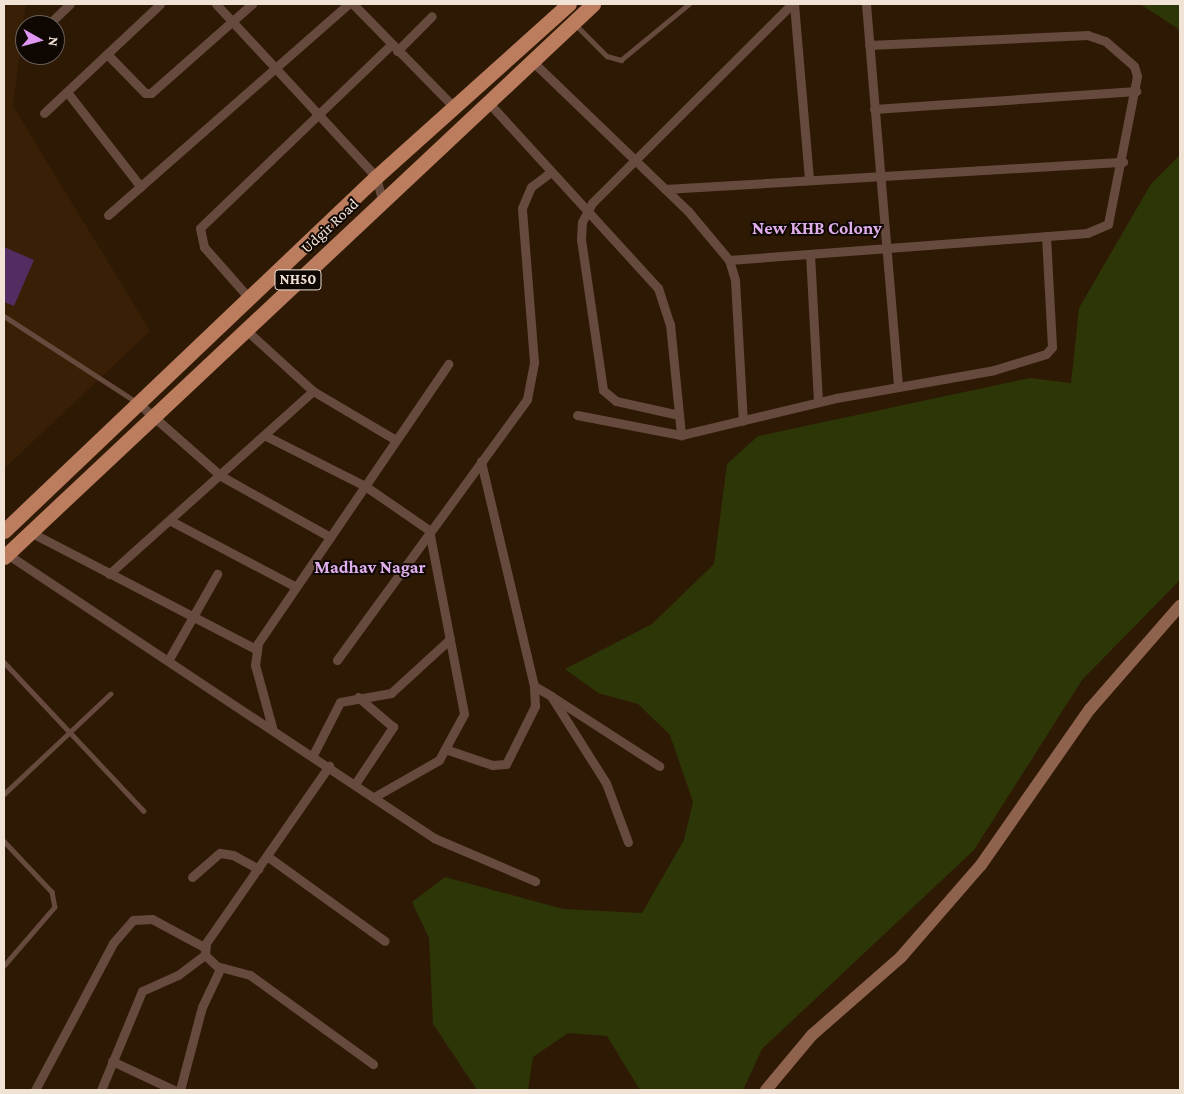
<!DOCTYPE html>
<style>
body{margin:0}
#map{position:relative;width:1184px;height:1094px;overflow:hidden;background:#2e1905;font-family:"Crimson Pro",serif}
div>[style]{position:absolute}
.built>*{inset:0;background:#391f05}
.green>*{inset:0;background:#2d3606}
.building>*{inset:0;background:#532c62}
.service>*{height:4.5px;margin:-2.25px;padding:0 2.25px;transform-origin:2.25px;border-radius:2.25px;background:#664a3d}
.minor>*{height:9px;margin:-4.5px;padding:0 4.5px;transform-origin:4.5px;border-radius:4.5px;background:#664a3d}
.secondary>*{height:12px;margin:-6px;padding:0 6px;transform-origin:6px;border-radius:6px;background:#8f624d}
.trunk>*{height:15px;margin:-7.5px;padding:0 7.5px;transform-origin:7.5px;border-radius:7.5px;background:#bc7d5e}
span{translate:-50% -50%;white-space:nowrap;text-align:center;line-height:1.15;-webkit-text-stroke:4px #0f0702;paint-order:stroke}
.shield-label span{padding:1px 4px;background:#0f0702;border:1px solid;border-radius:4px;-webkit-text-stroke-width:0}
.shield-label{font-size:15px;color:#f1e2d6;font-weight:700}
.street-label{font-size:16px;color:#f1e2d6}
.neighbourhood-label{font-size:18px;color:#deadeb;font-weight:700}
.frame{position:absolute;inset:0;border:5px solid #f1e2d6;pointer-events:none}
.north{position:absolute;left:15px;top:15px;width:50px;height:50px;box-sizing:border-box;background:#0f0702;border:1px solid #695f57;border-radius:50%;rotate:97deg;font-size:14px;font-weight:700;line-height:20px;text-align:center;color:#f1e2d6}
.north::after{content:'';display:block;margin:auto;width:18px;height:22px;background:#de98f2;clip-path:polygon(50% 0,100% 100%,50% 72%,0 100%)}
</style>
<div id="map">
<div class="built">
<div style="clip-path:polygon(4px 4px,26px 4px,13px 106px,150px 331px,4px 469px)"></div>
</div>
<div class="green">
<div style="clip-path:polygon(1140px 4px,1180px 4px,1180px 32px,1177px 28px)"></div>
<div style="clip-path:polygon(1180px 155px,1180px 580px,1082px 680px,974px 850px,762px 1049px,743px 1090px,640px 1090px,607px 1036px,568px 1033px,533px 1057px,528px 1090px,477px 1090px,433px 1024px,429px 938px,412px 902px,445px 877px,563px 909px,642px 913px,684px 840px,693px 802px,670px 735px,638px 704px,598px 693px,565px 669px,652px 624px,714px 564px,727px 464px,758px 436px,1030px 378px,1071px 383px,1079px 308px,1151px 184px)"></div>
</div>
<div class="building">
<div style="clip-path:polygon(4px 247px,34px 260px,14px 306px,4px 302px)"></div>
</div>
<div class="service">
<div style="left:576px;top:25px;width:44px;rotate:45deg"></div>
<div style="left:607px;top:56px;width:15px;rotate:16deg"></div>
<div style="left:621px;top:60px;width:88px;rotate:-39.5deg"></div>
<div style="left:4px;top:316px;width:156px;rotate:33deg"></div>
<div style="left:4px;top:662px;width:204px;rotate:46.8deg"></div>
<div style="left:4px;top:794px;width:146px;rotate:-43.3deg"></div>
<div style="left:4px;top:841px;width:70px;rotate:46.7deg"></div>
<div style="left:52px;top:892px;width:15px;rotate:79deg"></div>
<div style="left:55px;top:907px;width:78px;rotate:130.8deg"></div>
</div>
<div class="minor">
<div style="left:216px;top:4px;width:236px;rotate:47.2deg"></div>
<div style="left:376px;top:177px;width:24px;rotate:75deg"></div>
<div style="left:353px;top:4px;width:144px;rotate:45.6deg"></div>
<div style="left:794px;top:4px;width:176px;rotate:85.1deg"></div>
<div style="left:866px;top:4px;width:384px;rotate:85.2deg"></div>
<div style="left:48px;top:25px;width:30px;rotate:-44deg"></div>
<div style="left:397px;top:51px;width:49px;rotate:-45deg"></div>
<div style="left:107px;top:54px;width:54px;rotate:45.7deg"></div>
<div style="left:145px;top:93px;width:6px"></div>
<div style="left:151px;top:93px;width:135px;rotate:-41.4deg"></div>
<div style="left:532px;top:61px;width:216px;rotate:43.9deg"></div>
<div style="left:688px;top:211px;width:64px;rotate:50.1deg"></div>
<div style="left:729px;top:260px;width:21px;rotate:73deg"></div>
<div style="left:735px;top:280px;width:141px;rotate:86.8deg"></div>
<div style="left:67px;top:92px;width:120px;rotate:52.1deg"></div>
<div style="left:488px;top:102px;width:252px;rotate:47.6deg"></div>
<div style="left:658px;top:288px;width:38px;rotate:72deg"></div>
<div style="left:670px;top:324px;width:112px;rotate:84.3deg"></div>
<div style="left:874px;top:109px;width:263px;rotate:-3.9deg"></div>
<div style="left:44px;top:113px;width:159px;rotate:-43.2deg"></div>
<div style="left:665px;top:189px;width:459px;rotate:-3.4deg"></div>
<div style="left:108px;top:215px;width:320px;rotate:-41.3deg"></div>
<div style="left:810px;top:254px;width:148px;rotate:86.9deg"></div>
<div style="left:729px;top:260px;width:359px;rotate:-4.3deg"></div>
<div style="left:1087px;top:233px;width:23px;rotate:-23deg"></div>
<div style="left:1108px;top:224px;width:151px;rotate:-78.9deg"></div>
<div style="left:1137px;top:76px;width:10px;rotate:-107deg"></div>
<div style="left:1134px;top:66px;width:38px;rotate:-139deg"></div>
<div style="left:1105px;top:41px;width:18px;rotate:-161deg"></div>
<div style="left:1088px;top:35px;width:219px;rotate:177.4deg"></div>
<div style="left:249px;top:298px;width:68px;rotate:-131.4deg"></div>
<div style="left:204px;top:247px;width:19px;rotate:-102deg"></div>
<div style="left:200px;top:228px;width:265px;rotate:-43.8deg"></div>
<div style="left:245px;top:329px;width:92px;rotate:42.4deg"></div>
<div style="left:313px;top:391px;width:96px;rotate:30.6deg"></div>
<div style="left:138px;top:403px;width:111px;rotate:41.3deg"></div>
<div style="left:221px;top:476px;width:125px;rotate:29.2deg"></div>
<div style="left:577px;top:415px;width:106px;rotate:10.9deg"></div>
<div style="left:681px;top:435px;width:159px;rotate:-13.4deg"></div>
<div style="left:836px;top:398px;width:160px;rotate:-10deg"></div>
<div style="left:994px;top:370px;width:54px;rotate:-17.1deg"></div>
<div style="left:1046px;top:354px;width:9px;rotate:-49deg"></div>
<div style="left:1052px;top:347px;width:111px;rotate:-93.1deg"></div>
<div style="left:679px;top:415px;width:65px;rotate:-167.5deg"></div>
<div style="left:616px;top:401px;width:17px;rotate:-140deg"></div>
<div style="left:603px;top:390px;width:152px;rotate:-98.3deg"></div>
<div style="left:581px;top:240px;width:18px;rotate:-87deg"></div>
<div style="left:582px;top:222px;width:21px;rotate:-62deg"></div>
<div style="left:592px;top:203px;width:282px;rotate:-44.9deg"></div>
<div style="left:266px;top:436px;width:111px;rotate:26.8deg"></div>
<div style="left:365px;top:486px;width:78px;rotate:34.5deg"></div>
<div style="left:429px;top:530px;width:187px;rotate:79.2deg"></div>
<div style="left:464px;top:714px;width:52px;rotate:118.5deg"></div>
<div style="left:439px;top:760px;width:75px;rotate:150.4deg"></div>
<div style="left:171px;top:521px;width:141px;rotate:27.8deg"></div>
<div style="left:30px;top:532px;width:254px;rotate:27.4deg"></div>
<div style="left:7px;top:554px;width:513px;rotate:33.63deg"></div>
<div style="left:434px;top:838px;width:110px;rotate:23.1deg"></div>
<div style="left:109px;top:574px;width:274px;rotate:-41.9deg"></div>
<div style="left:169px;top:659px;width:98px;rotate:-60.5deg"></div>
<div style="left:337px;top:660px;width:323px;rotate:-53.9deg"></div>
<div style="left:527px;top:399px;width:38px;rotate:-79deg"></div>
<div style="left:534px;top:362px;width:154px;rotate:-94.5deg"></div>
<div style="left:522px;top:208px;width:23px;rotate:-67deg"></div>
<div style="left:531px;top:187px;width:25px;rotate:-37deg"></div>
<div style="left:534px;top:686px;width:20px;rotate:30deg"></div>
<div style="left:551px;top:696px;width:103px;rotate:57.7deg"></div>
<div style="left:606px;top:783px;width:63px;rotate:69.6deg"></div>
<div style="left:551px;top:696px;width:129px;rotate:32.9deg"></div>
<div style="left:272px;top:727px;width:64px;rotate:-105.3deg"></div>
<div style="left:255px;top:665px;width:22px;rotate:-82deg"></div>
<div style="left:258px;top:643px;width:338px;rotate:-55.7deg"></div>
<div style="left:445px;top:749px;width:50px;rotate:18.8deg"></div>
<div style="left:492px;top:765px;width:14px;rotate:-4deg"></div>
<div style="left:506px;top:764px;width:65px;rotate:-63.4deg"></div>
<div style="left:535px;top:706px;width:20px;rotate:-93deg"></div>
<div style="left:534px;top:686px;width:231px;rotate:-103.3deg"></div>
<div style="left:313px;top:755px;width:59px;rotate:-63deg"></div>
<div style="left:340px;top:702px;width:52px;rotate:-10deg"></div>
<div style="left:391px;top:693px;width:80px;rotate:-42.5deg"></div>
<div style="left:355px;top:784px;width:69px;rotate:-56.3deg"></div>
<div style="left:393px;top:727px;width:46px;rotate:-139.4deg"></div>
<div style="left:267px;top:856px;width:145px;rotate:35.8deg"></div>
<div style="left:192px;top:877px;width:37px;rotate:-41deg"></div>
<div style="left:220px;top:853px;width:13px;rotate:9deg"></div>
<div style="left:233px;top:855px;width:29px;rotate:29deg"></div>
<div style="left:220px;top:967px;width:31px;rotate:15deg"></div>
<div style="left:250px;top:975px;width:152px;rotate:35.9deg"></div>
<div style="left:112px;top:1061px;width:68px;rotate:25.1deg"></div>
<div style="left:35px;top:1090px;width:166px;rotate:-62deg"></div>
<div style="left:113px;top:943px;width:30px;rotate:-49deg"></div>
<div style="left:133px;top:920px;width:19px;rotate:-3deg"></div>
<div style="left:152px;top:919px;width:59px;rotate:28.3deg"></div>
<div style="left:101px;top:1090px;width:107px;rotate:-67.5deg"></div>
<div style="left:142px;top:991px;width:39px;rotate:-24deg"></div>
<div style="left:178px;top:975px;width:34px;rotate:-37deg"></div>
<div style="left:180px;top:1090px;width:86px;rotate:-75.2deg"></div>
<div style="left:202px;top:1007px;width:42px;rotate:-64.7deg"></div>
<div style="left:220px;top:969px;width:21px;rotate:-137deg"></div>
<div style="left:205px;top:955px;width:12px;rotate:-85deg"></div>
<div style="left:206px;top:943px;width:216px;rotate:-55.2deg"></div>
</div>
<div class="secondary">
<div style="left:766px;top:1090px;width:72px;rotate:-50.1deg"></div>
<div style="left:812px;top:1035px;width:118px;rotate:-41.2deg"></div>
<div style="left:901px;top:957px;width:122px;rotate:-49deg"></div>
<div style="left:981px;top:865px;width:190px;rotate:-55.1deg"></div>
<div style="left:1090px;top:709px;width:137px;rotate:-48.9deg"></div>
</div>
<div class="trunk">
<div style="left:4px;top:531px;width:514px;rotate:-43.58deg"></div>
<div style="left:376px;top:177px;width:259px;rotate:-41.9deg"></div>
<div style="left:4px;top:557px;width:808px;rotate:-43.19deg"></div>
</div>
<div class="shield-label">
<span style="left:298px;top:280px">NH50</span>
</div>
<div class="street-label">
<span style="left:330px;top:226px;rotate:-43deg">Udgir Road</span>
</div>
<div class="neighbourhood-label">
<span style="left:817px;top:228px">New KHB Colony</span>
<span style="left:370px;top:567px">Madhav Nagar</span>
</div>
<div class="frame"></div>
<div class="north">N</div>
</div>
